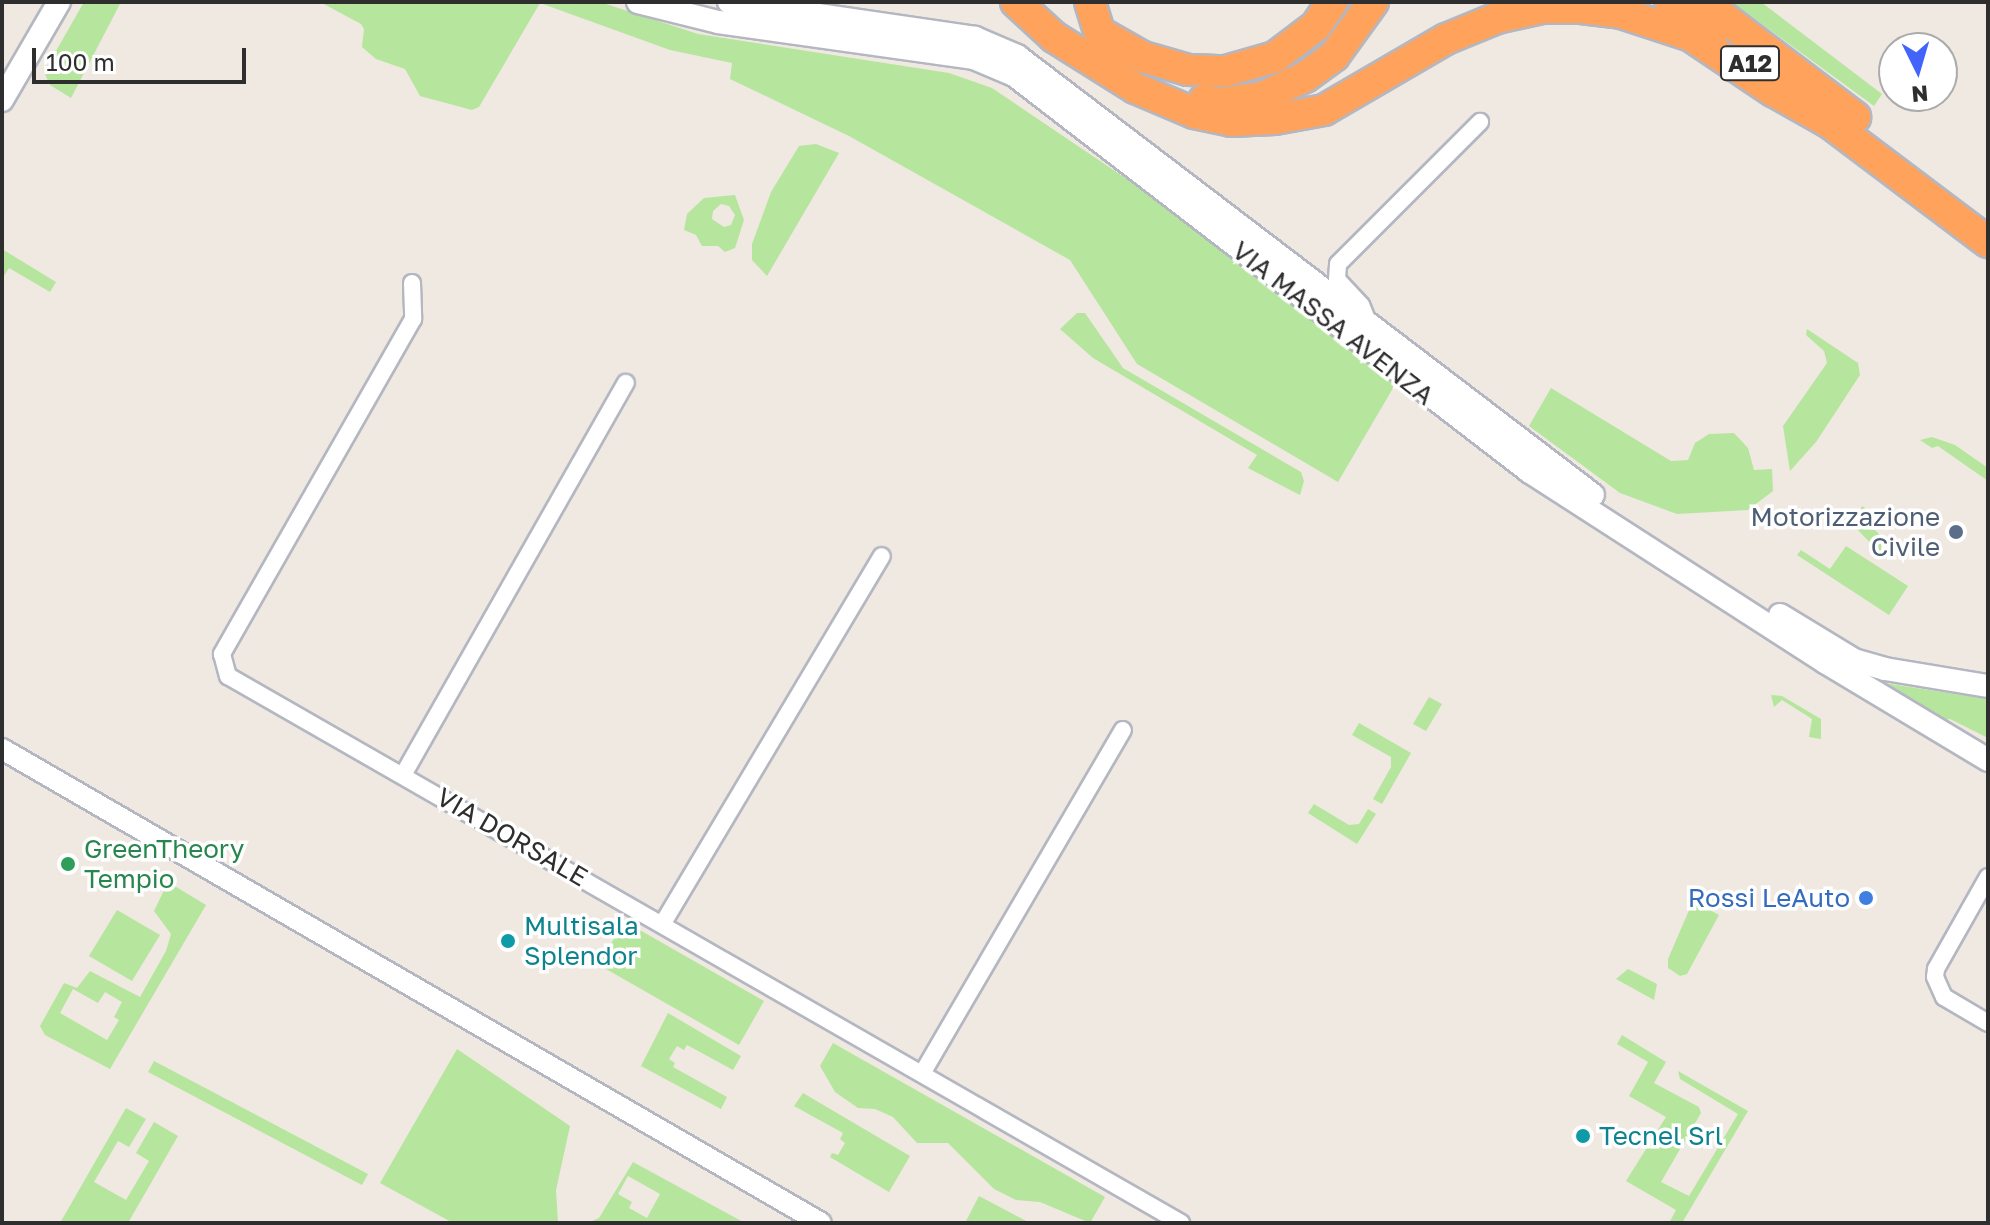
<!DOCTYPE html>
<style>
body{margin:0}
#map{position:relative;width:1990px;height:1225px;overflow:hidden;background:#efe9e1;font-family:"Golos Text",sans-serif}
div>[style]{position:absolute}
.green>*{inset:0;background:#b6e59e}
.roads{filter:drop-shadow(2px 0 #b4b7c1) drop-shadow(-2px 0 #b4b7c1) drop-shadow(0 2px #b4b7c1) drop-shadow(0 -2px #b4b7c1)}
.minor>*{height:16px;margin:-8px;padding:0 8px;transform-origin:8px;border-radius:8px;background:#fff}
.tertiary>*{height:20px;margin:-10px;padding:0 10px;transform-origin:10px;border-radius:10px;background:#fff}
.secondary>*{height:22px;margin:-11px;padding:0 11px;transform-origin:11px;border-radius:11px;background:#fff}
.motorway>*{height:30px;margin:-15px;padding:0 15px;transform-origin:15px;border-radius:15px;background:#ffa35c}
.dots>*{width:22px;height:22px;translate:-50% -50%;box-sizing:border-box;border:4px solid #fff;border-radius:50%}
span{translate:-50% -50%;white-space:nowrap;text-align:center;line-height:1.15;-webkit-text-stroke:7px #fff;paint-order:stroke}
.shield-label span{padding:2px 6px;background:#fff;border:2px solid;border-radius:6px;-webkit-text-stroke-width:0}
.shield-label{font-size:24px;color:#2e2e2e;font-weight:700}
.street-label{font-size:26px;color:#2e2e2e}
.service-label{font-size:26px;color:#4e5e75}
.right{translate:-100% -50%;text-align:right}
.leisure-label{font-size:26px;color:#27864d}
.left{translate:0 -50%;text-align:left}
.shop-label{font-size:26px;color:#366cbe}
.culture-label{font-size:26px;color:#0d838f}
.frame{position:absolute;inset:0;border:4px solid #2e2e2e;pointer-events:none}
.north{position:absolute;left:1878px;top:32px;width:80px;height:80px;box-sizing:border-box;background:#fff;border:2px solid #ababab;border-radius:50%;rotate:175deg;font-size:22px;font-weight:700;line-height:32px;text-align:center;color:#2e2e2e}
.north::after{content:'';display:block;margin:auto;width:28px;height:36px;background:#4264fb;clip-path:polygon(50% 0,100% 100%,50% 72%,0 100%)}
.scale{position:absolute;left:32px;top:48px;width:214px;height:36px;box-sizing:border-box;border:4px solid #2e2e2e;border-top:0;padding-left:10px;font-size:24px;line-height:28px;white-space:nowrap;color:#2e2e2e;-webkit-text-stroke:6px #fff;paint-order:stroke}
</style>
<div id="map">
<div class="green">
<div style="clip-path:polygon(84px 2px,121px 2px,71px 98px,50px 85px,44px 72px)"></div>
<div style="clip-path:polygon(320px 2px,600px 2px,698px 34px,949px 73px,992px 88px,1143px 190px,1396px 383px,1338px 482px,1137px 364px,1070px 260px,849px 136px,730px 79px,732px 63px,670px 50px,540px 3px,479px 107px,472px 110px,420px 96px,405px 69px,376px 59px,362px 47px,364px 29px,361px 24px)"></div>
<div style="clip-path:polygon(1732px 2px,1761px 2px,1882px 94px,1874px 106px)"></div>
<div style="clip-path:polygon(816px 144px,839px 153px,767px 276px,752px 260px,752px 244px,771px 192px,799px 146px)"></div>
<div style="clip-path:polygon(evenodd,735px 195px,744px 220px,735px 248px,725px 252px,718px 246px,702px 246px,696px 235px,684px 230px,687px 214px,704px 198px,735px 195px,721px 204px,729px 206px,735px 215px,731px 225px,724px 227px,712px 219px,713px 211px,721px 204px)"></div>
<div style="clip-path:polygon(2px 249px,56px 282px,50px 292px,9px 268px,2px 279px)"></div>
<div style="clip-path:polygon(1077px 313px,1085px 313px,1123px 368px,1301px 472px,1304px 481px,1300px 495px,1248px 468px,1257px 455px,1093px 358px,1060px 329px)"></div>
<div style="clip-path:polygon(1807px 329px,1858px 363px,1860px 375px,1816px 442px,1790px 471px,1783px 426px,1827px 363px,1824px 351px,1806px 335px)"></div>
<div style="clip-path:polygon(1551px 388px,1671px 461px,1688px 460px,1695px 443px,1709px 434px,1734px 433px,1748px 448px,1754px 470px,1772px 469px,1773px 491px,1748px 510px,1677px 514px,1620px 493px,1529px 426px)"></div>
<div style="clip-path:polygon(1932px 437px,1955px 445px,1988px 468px,1988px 481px,1938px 446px,1932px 448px,1920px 440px)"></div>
<div style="clip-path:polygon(1862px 506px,1876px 516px,1874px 529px,1886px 541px,1881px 554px,1854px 526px)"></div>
<div style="clip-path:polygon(1846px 546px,1908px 586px,1889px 615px,1797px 555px,1801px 550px,1830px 569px)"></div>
<div style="clip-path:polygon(1877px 682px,1988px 699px,1988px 738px,1950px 719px,1933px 721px)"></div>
<div style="clip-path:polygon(1771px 695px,1782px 696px,1821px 719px,1821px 739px,1809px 737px,1812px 719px,1782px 700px,1774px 707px)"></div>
<div style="clip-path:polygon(1429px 697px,1442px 704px,1426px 731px,1413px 724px)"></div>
<div style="clip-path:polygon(1359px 723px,1411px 753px,1382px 804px,1373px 799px,1391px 767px,1391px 757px,1352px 735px)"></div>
<div style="clip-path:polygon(1314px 804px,1349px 825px,1359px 824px,1368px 809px,1376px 814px,1357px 844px,1308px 813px)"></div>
<div style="clip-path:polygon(evenodd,168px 882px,206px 905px,110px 1069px,45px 1035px,40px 1026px,64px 983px,77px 988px,90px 971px,140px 997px,166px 951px,171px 934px,154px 911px,168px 882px,73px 989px,98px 1003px,105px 992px,122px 1002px,114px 1017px,119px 1020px,107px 1040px,60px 1013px,73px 989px)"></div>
<div style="clip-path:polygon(1693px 901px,1719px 915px,1687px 974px,1680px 976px,1668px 968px,1668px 959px)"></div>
<div style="clip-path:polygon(117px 910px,160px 935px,132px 981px,89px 956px)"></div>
<div style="clip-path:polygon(624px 921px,764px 1001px,739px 1045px,599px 965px)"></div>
<div style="clip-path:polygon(1628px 969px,1657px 984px,1654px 1000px,1616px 979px)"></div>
<div style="clip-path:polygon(668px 1013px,741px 1056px,733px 1070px,687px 1045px,684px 1050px,677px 1046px,669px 1059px,675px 1063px,673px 1067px,727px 1097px,721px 1109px,641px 1066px)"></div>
<div style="clip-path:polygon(1622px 1035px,1666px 1062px,1654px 1083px,1699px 1107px,1701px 1113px,1661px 1182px,1689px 1196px,1738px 1114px,1680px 1079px,1678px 1071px,1748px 1111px,1682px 1223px,1669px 1223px,1676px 1210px,1626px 1181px,1666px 1117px,1629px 1096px,1648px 1062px,1617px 1044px)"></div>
<div style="clip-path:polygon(833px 1043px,1105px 1197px,1090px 1223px,1040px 1202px,1016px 1200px,994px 1189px,948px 1143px,917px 1143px,893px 1117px,875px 1109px,858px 1108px,835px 1092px,820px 1066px)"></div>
<div style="clip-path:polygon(457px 1049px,570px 1126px,556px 1190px,558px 1223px,453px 1223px,380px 1183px)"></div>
<div style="clip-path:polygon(154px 1061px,368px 1174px,362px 1185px,148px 1072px)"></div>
<div style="clip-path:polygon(803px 1093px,910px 1156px,889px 1192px,830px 1157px,832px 1153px,838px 1155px,845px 1143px,840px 1139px,843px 1133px,794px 1106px)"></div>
<div style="clip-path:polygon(126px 1108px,146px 1119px,129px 1147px,118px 1141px,94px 1182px,126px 1200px,149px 1161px,136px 1153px,154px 1122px,178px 1136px,128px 1223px,60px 1223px)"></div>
<div style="clip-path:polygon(evenodd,633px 1162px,745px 1223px,588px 1223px,599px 1218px,633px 1162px,628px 1176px,660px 1194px,647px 1218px,629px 1208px,632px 1202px,618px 1194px,628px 1176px)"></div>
<div style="clip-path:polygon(979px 1196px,1030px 1223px,965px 1223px)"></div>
</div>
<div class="roads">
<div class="minor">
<div style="left:412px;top:283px;width:36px;rotate:88deg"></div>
<div style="left:413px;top:319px;width:386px;rotate:119.7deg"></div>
<div style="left:222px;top:654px;width:23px;rotate:75deg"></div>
<div style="left:228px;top:676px;width:1099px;rotate:29.85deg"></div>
<div style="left:1368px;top:322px;width:18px;rotate:-112deg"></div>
<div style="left:1361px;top:305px;width:35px;rotate:-133deg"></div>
<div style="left:1337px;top:279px;width:15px;rotate:-86deg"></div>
<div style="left:1338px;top:264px;width:201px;rotate:-45deg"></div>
<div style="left:403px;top:775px;width:451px;rotate:-60.4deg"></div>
<div style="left:1988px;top:877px;width:106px;rotate:119.5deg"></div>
<div style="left:1936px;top:969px;width:8px;rotate:97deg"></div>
<div style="left:1935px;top:977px;width:22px;rotate:66deg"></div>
<div style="left:1944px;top:997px;width:51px;rotate:30.6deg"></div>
<div style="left:663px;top:923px;width:427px;rotate:-59.2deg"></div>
<div style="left:923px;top:1072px;width:396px;rotate:-59.7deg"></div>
</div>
<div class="tertiary">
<div style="left:2px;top:749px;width:946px;rotate:30.06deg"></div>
</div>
<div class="secondary">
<div style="left:638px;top:2px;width:82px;rotate:14deg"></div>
<div style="left:718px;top:22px;width:259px;rotate:8deg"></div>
<div style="left:974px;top:58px;width:43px;rotate:23deg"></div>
<div style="left:1014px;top:75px;width:651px;rotate:37.57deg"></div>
<div style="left:1530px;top:472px;width:351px;rotate:32.8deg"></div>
<div style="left:1825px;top:662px;width:190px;rotate:31deg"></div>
<div style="left:729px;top:2px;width:249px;rotate:8.3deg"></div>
<div style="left:975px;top:38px;width:46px;rotate:23.2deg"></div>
<div style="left:1017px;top:56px;width:724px;rotate:37.31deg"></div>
<div style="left:2px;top:100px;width:113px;rotate:-59.8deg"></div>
<div style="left:1780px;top:615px;width:87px;rotate:31.3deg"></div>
<div style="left:1854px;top:660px;width:32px;rotate:16deg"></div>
<div style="left:1885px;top:669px;width:104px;rotate:9.4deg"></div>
</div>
<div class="motorway">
<div style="left:1016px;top:2px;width:52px;rotate:42.6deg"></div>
<div style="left:1054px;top:37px;width:96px;rotate:32.2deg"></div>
<div style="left:1135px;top:88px;width:64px;rotate:23deg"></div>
<div style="left:1194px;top:113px;width:38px;rotate:12deg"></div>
<div style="left:1231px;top:121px;width:44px;rotate:-2.6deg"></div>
<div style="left:1275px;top:119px;width:50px;rotate:-10.4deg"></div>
<div style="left:1324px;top:110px;width:141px;rotate:-30.2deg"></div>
<div style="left:1446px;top:39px;width:55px;rotate:-22.4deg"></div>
<div style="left:1497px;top:18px;width:46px;rotate:-12.5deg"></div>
<div style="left:1542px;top:8px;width:39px"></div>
<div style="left:1581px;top:8px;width:40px;rotate:7.1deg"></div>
<div style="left:1621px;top:13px;width:74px;rotate:18.2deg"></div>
<div style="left:1691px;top:36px;width:99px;rotate:33.9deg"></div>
<div style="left:1773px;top:91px;width:65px;rotate:29.3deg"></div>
<div style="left:1090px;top:2px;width:31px;rotate:73deg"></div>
<div style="left:1099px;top:32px;width:51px;rotate:29.6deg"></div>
<div style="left:1143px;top:57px;width:47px;rotate:16.1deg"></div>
<div style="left:1188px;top:70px;width:38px;rotate:2deg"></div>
<div style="left:1226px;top:71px;width:51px;rotate:-15.9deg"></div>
<div style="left:1275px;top:57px;width:51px;rotate:-37.1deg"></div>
<div style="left:1316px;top:26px;width:29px;rotate:-56deg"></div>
<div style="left:1670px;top:2px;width:53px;rotate:37.3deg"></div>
<div style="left:1703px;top:2px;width:191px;rotate:37.1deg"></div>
<div style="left:1204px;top:100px;width:17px;rotate:10deg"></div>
<div style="left:1221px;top:103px;width:41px;rotate:-8.3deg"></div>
<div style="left:1262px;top:97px;width:47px;rotate:-24.9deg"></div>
<div style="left:1305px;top:77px;width:36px;rotate:-36deg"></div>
<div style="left:1334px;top:56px;width:67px;rotate:-54.2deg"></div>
<div style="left:1814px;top:111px;width:218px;rotate:37deg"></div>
</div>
</div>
<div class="dots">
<div style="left:1956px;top:532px;background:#5c6f8a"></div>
<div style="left:68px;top:864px;background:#2e9e5b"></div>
<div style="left:1866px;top:898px;background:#3f7fe0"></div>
<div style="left:508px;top:941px;background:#0f9aa8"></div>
<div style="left:1583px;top:1136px;background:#0f9aa8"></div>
</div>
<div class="shield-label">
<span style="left:1750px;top:63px">A12</span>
</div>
<div class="street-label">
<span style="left:1333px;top:323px;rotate:38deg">VIA MASSA AVENZA</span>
<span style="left:512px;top:837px;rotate:30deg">VIA DORSALE</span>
</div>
<div class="service-label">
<span class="right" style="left:1940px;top:532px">Motorizzazione<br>Civile</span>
</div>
<div class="leisure-label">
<span class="left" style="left:84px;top:864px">GreenTheory<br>Tempio</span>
</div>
<div class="shop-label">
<span class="right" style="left:1850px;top:898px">Rossi LeAuto</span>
</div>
<div class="culture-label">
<span class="left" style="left:524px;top:941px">Multisala<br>Splendor</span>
<span class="left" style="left:1599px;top:1136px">Tecnel Srl</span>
</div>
<div class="frame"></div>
<div class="north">N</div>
<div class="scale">100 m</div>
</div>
